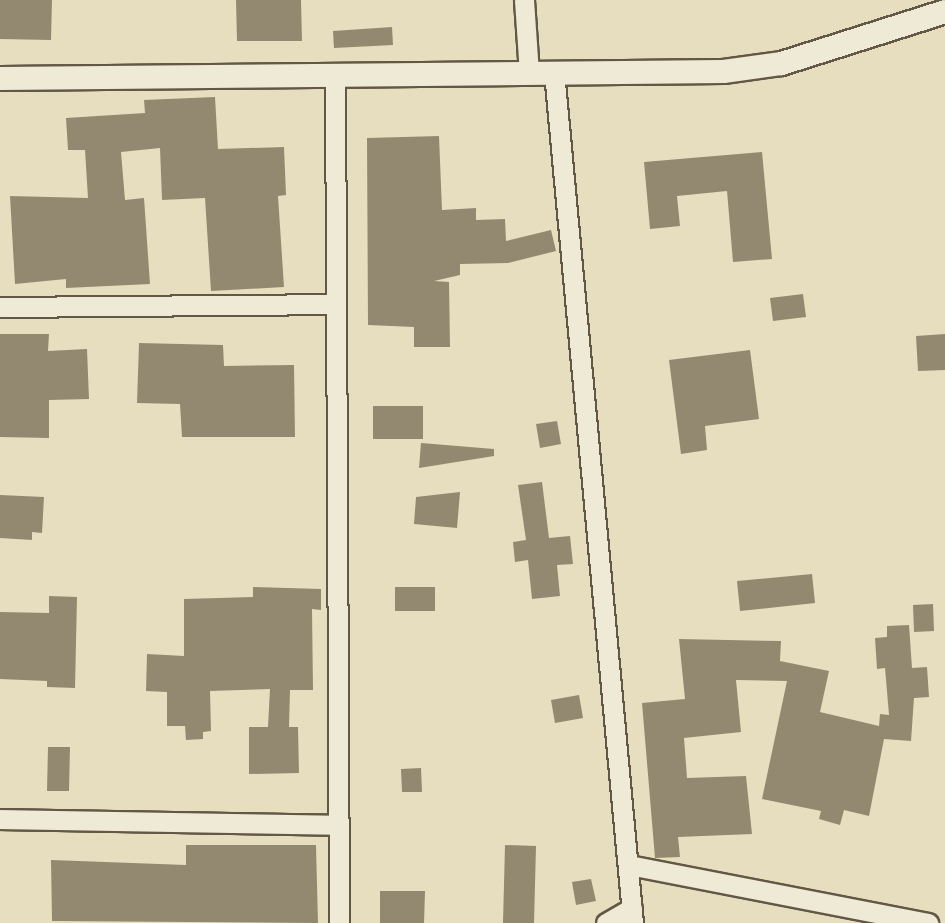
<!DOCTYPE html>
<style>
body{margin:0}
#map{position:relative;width:945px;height:923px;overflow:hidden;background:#e7debf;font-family:"Old Standard TT",serif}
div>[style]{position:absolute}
.building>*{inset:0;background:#938971}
.roads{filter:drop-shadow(2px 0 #635845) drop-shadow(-2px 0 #635845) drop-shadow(0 2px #635845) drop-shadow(0 -2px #635845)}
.minor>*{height:19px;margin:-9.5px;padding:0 9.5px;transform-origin:9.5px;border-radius:9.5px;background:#efead5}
.tertiary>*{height:23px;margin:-11.5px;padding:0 11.5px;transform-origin:11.5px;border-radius:11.5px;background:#efead5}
span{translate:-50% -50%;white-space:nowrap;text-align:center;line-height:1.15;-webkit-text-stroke:7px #efead5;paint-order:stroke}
</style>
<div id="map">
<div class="building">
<div style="clip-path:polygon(0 0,52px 0,51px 40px,0 39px)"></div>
<div style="clip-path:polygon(236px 0,301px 0,302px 41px,237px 41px)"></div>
<div style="clip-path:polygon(392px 27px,393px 45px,334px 48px,333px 31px)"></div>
<div style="clip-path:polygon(215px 97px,218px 149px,284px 147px,286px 195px,278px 196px,284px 287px,211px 291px,205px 198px,162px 200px,160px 148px,121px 152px,125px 200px,144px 198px,150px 284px,66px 288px,66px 279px,15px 284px,10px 196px,88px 198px,85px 150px,68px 150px,66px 118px,145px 113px,144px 100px)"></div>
<div style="clip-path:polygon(439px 136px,442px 210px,476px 208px,476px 220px,505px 219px,506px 241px,551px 230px,556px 251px,508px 263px,460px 264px,460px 275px,434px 281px,449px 282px,450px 347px,414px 347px,414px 327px,368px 325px,367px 138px)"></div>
<div style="clip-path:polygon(762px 152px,772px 259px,733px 262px,727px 191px,677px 196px,680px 226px,650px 229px,644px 162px)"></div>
<div style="clip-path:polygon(803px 294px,806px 317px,773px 321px,770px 298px)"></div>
<div style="clip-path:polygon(0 334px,49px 334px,48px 351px,87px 349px,89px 399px,49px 400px,49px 438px,0 437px)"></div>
<div style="clip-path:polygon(945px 334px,945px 370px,918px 371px,916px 336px)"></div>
<div style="clip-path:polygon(139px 343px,223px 345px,224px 366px,294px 365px,295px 437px,182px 437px,180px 404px,137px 403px)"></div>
<div style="clip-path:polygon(750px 350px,759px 419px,705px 426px,707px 450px,681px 454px,669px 360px)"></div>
<div style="clip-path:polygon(373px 406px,423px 406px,423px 439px,373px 439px)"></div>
<div style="clip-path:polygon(557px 421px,561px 444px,540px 448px,536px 424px)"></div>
<div style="clip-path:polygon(421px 443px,494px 449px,494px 456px,419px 468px)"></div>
<div style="clip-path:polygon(542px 482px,549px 538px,570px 536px,573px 564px,557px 565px,560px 596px,532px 599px,528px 560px,515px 562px,513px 542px,526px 540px,518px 485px)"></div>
<div style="clip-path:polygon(460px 492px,457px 528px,414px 524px,416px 497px)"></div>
<div style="clip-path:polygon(0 495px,44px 497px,42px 533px,32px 532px,32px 540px,0 538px)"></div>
<div style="clip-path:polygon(812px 574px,815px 603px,740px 611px,737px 581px)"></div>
<div style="clip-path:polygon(253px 587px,321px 589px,321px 610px,312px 609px,313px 690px,290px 690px,289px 727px,298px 727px,299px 773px,249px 774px,249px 727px,268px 727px,270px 689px,210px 691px,211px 731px,203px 732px,203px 739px,186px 740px,185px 726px,167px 726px,167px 692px,146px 691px,147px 654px,184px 656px,184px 599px,253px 597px)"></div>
<div style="clip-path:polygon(395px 587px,435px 587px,435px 611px,395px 611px)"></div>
<div style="clip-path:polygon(49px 596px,77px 597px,75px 688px,47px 687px,47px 681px,0 679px,0 612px,49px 613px)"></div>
<div style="clip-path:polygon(933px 604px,934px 631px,914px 632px,913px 605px)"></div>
<div style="clip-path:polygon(909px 625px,912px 668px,927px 667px,929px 697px,914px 698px,911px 741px,884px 739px,869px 816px,844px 810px,840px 825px,819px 819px,821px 811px,762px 799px,787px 681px,736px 680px,741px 732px,684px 738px,687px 778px,746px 776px,752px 834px,678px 837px,680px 857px,655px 858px,642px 703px,685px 699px,679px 639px,781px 641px,780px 661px,829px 671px,820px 712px,879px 726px,880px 714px,889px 715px,885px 668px,877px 669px,875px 638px,887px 637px,887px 626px)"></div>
<div style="clip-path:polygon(579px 695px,583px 718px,555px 723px,551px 700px)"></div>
<div style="clip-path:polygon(48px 747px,70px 747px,69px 791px,47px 791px)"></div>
<div style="clip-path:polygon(421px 768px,422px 792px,402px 792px,401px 769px)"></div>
<div style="clip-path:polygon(186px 845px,316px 845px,318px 923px,52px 921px,51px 860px,186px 865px)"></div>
<div style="clip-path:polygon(505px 845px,536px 846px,534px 923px,503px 923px)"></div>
<div style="clip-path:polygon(591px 879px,596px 901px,576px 905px,572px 882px)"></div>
<div style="clip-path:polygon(380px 891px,425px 891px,424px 923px,380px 923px)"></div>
</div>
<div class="roads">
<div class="minor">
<div style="left:524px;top:0;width:73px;rotate:86.1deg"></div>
<div style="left:554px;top:72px;width:855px;rotate:84.7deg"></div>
<div style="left:335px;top:74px;width:849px;rotate:89.73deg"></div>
<div style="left:0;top:307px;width:336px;rotate:-0.5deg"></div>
<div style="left:0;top:819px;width:339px;rotate:1deg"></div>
<div style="left:629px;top:865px;width:305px;rotate:11deg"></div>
<div style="left:606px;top:923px;width:30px;rotate:-30deg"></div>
</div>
<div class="tertiary">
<div style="left:0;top:78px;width:723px;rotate:-0.55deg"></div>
<div style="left:723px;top:71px;width:59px;rotate:-7.9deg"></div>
<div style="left:781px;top:63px;width:172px;rotate:-17.6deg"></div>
</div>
</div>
</div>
